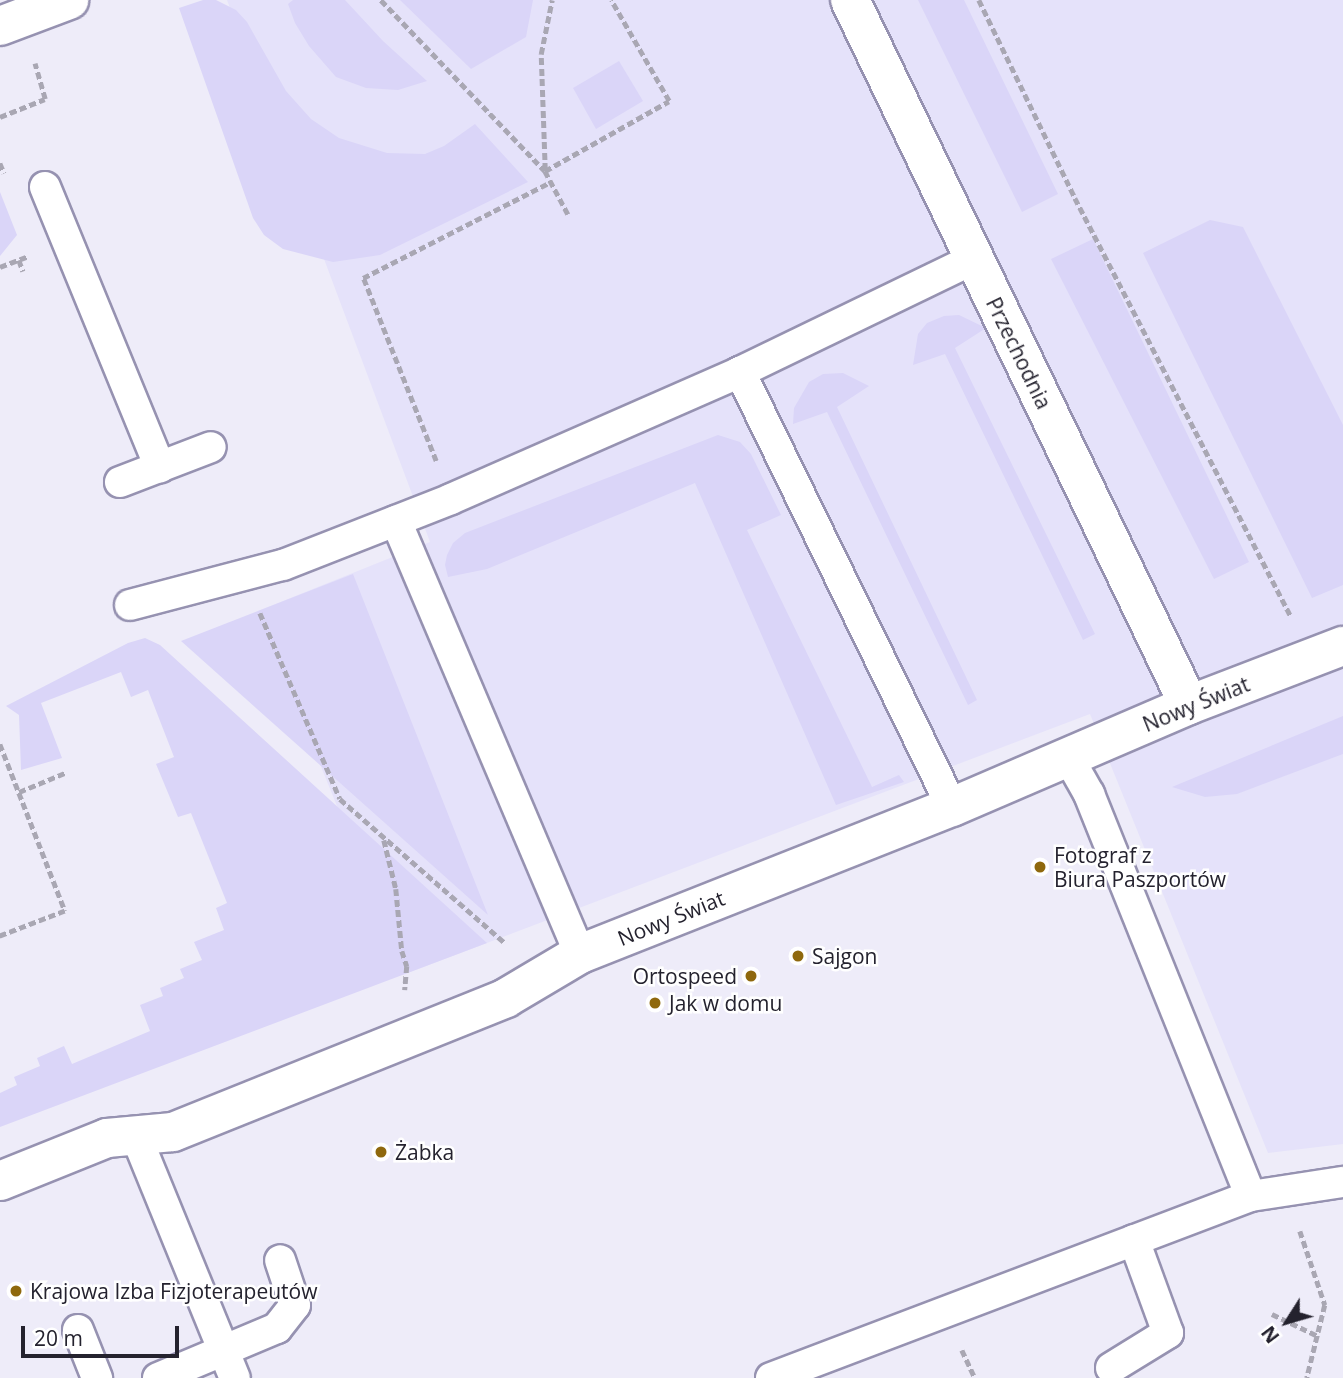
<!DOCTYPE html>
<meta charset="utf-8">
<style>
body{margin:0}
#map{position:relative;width:1343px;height:1378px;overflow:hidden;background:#eeecf9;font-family:"Open Sans",sans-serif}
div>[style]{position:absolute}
.built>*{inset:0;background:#e5e2fa}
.green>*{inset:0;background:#dad5f8}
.path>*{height:4.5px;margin-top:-2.25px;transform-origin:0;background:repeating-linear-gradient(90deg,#a9a7b3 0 7px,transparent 0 10.5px)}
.roads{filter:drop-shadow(2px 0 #9692b1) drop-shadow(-2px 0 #9692b1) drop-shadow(0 2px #9692b1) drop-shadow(0 -2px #9692b1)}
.lane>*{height:30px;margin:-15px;padding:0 15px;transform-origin:15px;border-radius:15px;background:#fff}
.street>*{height:38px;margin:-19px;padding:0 19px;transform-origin:19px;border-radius:19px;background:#fff}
.dots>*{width:19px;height:19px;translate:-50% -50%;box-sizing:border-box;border:4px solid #fff;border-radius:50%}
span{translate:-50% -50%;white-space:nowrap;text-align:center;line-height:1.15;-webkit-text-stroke:5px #fff;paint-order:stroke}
.street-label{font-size:21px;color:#24222e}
.poi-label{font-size:21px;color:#24222e}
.left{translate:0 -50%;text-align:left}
.right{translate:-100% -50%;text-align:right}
.north{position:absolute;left:1252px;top:1287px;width:70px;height:70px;-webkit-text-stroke:5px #fff;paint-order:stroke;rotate:233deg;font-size:19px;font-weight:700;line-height:28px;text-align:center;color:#24222e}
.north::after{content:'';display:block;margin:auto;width:24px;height:32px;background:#24222e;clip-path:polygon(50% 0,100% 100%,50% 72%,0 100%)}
.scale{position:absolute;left:21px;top:1326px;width:158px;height:32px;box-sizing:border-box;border:4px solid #24222e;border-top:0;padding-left:9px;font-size:21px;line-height:24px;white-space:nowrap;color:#24222e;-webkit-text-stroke:5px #fff;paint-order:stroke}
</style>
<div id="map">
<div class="built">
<div style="clip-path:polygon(227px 0,1343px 0,1343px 1144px,1268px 1153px,1090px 714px,405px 974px,258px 611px,430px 542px)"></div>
</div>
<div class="green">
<div style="clip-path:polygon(203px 0,216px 0,236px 10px,247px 22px,286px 91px,311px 119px,339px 138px,387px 153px,425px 154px,444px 146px,475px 124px,528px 182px,380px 255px,333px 262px,283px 249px,264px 235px,253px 218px,179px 8px)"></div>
<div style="clip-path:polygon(293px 0,345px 0,383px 41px,427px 81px,398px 90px,366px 88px,336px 77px,309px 46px,295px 23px,288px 4px)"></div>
<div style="clip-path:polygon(400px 0,533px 0,526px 37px,471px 69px)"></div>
<div style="clip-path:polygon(918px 0,964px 0,1058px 194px,1022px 212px)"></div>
<div style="clip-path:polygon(619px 61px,643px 101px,596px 129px,573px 88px)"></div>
<div style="clip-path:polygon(0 192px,17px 235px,0 256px)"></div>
<div style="clip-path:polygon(1210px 220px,1243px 227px,1343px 425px,1343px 585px,1312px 598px,1143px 253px)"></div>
<div style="clip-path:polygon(1093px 239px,1249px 562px,1214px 579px,1051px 259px)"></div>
<div style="clip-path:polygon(959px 315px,986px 328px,955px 348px,1095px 634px,1083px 640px,945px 354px,913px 365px,918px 334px,927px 323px,944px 316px)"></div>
<div style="clip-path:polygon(843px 373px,869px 386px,837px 407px,977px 700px,968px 705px,827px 412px,793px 424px,794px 408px,809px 382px,823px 374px)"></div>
<div style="clip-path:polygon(718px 435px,740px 442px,751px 454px,781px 515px,747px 530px,872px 787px,899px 775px,904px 782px,836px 805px,695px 483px,487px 569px,448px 577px,445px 565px,447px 555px,453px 543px,465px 533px)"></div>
<div style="clip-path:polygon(353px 574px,488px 915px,181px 641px)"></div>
<div style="clip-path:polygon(145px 638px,160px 645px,487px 943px,0 1127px,0 1093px,17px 1085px,14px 1077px,40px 1066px,37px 1058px,64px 1046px,72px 1064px,150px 1031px,140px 1005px,163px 996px,160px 988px,184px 978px,180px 969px,202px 960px,194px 942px,224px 930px,216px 908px,227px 903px,191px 813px,178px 817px,156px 764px,174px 757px,148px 690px,131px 697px,121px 672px,41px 703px,62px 758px,21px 770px,19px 715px,6px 706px,128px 643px)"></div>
<div style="clip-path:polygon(1343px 716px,1343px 754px,1237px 794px,1205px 797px,1172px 787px)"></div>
</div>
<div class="path">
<div style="left:381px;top:0;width:237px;rotate:46.2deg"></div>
<div style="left:545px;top:171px;width:49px;rotate:61.9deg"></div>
<div style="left:979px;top:0;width:220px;rotate:64.1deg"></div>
<div style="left:1075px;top:198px;width:471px;rotate:62.7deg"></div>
<div style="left:0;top:117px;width:48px;rotate:-21.8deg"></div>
<div style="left:45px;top:99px;width:37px;rotate:-106deg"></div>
<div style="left:0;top:163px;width:11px;rotate:68deg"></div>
<div style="left:545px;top:170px;width:116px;rotate:-92deg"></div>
<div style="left:541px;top:54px;width:55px;rotate:-78.5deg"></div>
<div style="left:545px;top:171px;width:142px;rotate:-29.4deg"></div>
<div style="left:669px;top:101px;width:116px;rotate:-119.9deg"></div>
<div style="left:19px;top:260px;width:12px;rotate:70deg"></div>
<div style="left:0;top:267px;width:31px;rotate:-21deg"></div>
<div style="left:436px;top:461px;width:197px;rotate:-111.7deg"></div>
<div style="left:363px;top:278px;width:211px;rotate:-27.1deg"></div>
<div style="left:260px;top:613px;width:202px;rotate:66.7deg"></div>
<div style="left:340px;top:799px;width:219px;rotate:41.1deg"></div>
<div style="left:0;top:744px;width:179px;rotate:68.7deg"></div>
<div style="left:65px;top:911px;width:70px;rotate:159deg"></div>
<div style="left:19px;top:792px;width:52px;rotate:-22.6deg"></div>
<div style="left:384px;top:840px;width:50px;rotate:76.2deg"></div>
<div style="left:396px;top:889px;width:62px;rotate:84.5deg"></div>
<div style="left:402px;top:951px;width:16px;rotate:72deg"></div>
<div style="left:407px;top:966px;width:24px;rotate:95deg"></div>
<div style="left:1300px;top:1231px;width:78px;rotate:71.3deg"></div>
<div style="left:1325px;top:1305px;width:75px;rotate:103.9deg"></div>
<div style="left:1272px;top:1314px;width:51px;rotate:25.6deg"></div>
<div style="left:962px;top:1350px;width:31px;rotate:65deg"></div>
</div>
<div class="roads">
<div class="lane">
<div style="left:45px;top:187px;width:303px;rotate:67.7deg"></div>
<div style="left:740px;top:372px;width:484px;rotate:64deg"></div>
<div style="left:120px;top:482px;width:97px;rotate:-21deg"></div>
<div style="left:396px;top:521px;width:470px;rotate:67deg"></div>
<div style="left:130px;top:605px;width:158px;rotate:-14.7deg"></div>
<div style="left:283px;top:565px;width:180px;rotate:-21.4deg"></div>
<div style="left:451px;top:499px;width:316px;rotate:-23.7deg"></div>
<div style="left:740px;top:372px;width:260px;rotate:-25.8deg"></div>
<div style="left:1068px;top:757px;width:43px;rotate:60.4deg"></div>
<div style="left:1089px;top:794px;width:433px;rotate:68.1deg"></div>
<div style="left:136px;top:1136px;width:261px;rotate:67.8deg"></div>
<div style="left:78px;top:1330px;width:52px;rotate:68.4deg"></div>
<div style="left:1111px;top:1368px;width:67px;rotate:-31.6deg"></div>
<div style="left:1168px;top:1333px;width:99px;rotate:-110.1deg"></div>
<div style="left:158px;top:1378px;width:129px;rotate:-22.8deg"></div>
<div style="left:277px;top:1328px;width:29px;rotate:-52deg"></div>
<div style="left:295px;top:1305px;width:47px;rotate:-108.4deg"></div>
<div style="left:771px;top:1378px;width:513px;rotate:-20.77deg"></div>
<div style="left:1251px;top:1196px;width:93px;rotate:-8.7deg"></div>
</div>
<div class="street">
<div style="left:850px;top:0;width:782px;rotate:64.32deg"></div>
<div style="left:0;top:26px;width:74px;rotate:-20.6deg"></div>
<div style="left:0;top:1181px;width:115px;rotate:-21.9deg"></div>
<div style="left:107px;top:1138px;width:66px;rotate:-5.2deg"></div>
<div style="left:173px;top:1132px;width:359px;rotate:-21.9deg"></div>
<div style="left:506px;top:998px;width:86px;rotate:-30.7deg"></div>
<div style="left:580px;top:954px;width:400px;rotate:-21.6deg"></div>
<div style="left:952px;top:807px;width:258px;rotate:-23.3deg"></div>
<div style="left:1189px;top:705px;width:165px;rotate:-21deg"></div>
</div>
</div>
<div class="dots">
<div style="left:1040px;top:867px;background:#8f680d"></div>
<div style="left:798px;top:956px;background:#8f680d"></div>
<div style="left:751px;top:976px;background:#8f680d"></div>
<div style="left:655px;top:1003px;background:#8f680d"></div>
<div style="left:381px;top:1152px;background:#8f680d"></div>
<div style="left:16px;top:1291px;background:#8f680d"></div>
</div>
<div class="street-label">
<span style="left:1019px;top:353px;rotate:64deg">Przechodnia</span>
<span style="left:1196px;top:704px;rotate:-22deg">Nowy Świat</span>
<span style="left:671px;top:918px;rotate:-22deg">Nowy Świat</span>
</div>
<div class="poi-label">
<span class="left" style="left:1054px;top:867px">Fotograf z<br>Biura Paszportów</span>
<span class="left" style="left:812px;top:956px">Sajgon</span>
<span class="right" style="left:737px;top:976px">Ortospeed</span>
<span class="left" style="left:669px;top:1003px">Jak w domu</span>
<span class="left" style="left:395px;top:1152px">Żabka</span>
<span class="left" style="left:30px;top:1291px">Krajowa Izba Fizjoterapeutów</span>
</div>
<div class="north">N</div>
<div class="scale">20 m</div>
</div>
